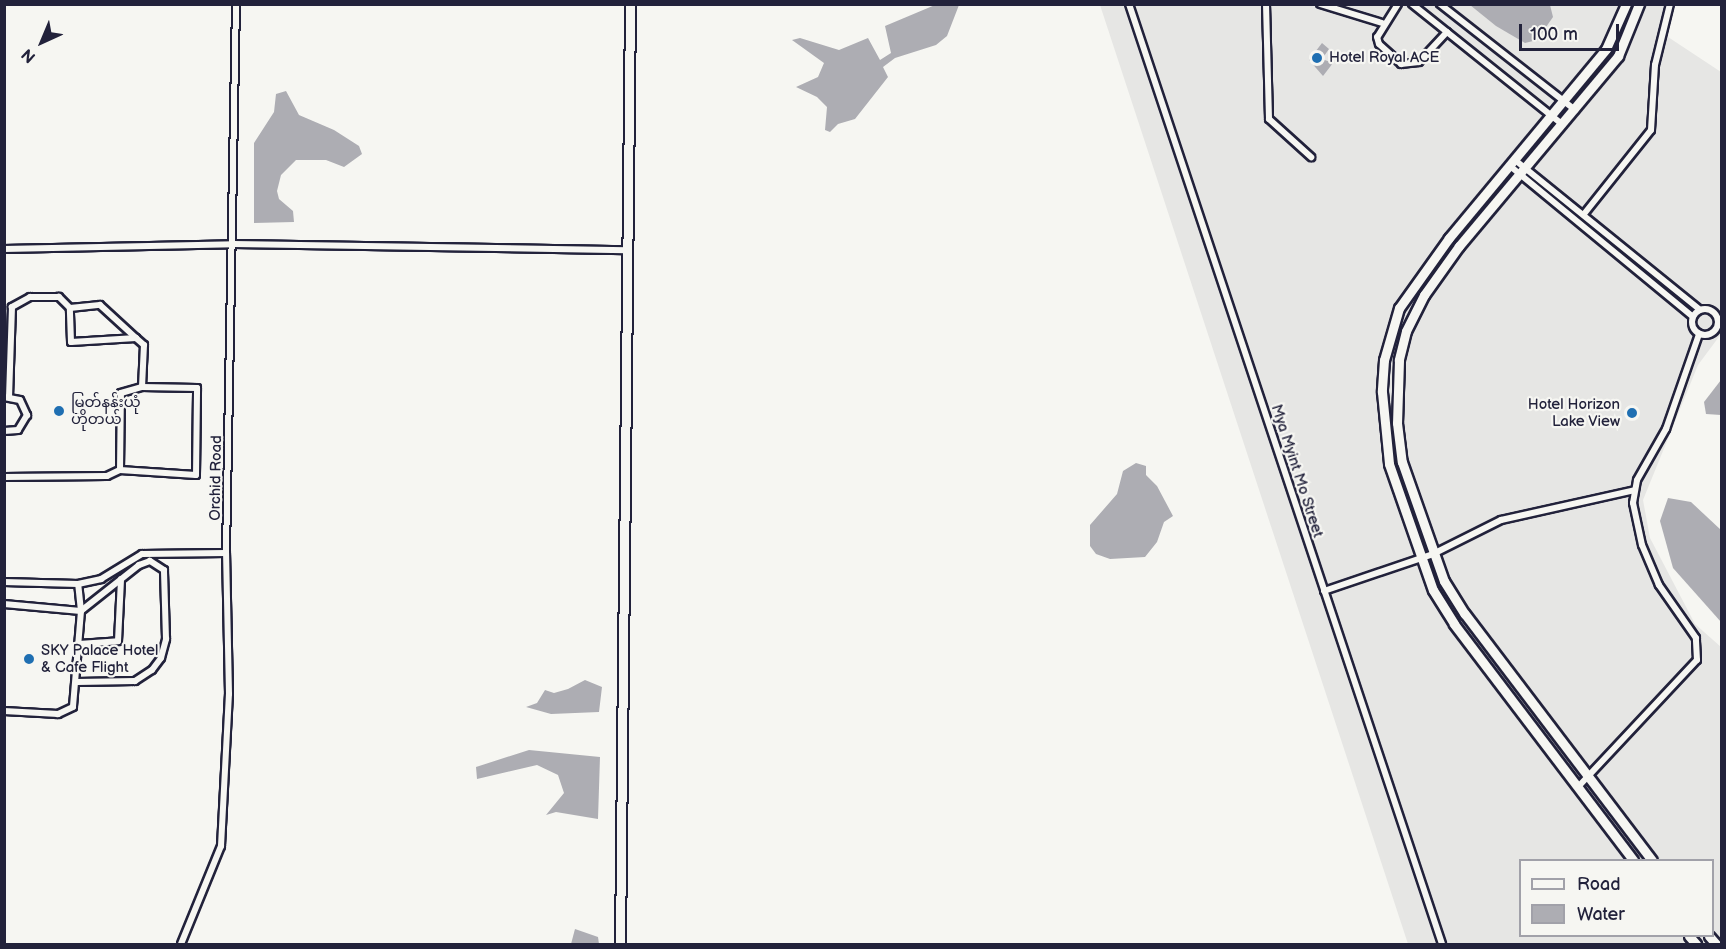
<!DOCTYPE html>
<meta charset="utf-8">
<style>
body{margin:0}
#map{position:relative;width:1726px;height:949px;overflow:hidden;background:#f6f6f2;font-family:"Balsamiq Sans","Noto Sans Myanmar",sans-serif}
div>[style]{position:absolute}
.built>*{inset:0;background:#e6e6e4}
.water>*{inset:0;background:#adadb3}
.roads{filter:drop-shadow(2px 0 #22223b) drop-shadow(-2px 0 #22223b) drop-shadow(0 2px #22223b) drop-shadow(0 -2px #22223b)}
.street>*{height:6px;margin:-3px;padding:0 3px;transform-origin:3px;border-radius:3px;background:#f6f6f2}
.street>.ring{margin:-3px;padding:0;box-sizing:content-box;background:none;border:6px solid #f6f6f2;border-radius:50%}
.secondary>*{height:9px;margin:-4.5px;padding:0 4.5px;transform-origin:4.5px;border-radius:4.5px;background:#f6f6f2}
.dots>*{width:16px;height:16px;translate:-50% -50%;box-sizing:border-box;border:3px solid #f6f6f2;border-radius:50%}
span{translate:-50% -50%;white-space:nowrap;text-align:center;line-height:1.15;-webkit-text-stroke:4.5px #f6f6f2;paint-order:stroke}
.poi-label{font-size:15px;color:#22223b}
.left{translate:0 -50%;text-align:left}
.right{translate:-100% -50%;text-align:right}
.street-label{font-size:15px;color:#22223b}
.frame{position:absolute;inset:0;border:6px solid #22223b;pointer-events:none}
.legend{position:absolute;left:1519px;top:859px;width:195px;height:78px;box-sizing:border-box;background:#f6f6f2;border:2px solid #a1a1a9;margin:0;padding:8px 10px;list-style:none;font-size:18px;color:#22223b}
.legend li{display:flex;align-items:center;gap:12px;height:30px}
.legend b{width:30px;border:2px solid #a1a1a9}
.north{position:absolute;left:12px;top:12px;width:60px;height:60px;-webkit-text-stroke:4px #f6f6f2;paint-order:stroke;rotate:224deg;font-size:16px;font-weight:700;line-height:24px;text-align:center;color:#22223b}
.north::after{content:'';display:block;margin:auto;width:21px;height:27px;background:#22223b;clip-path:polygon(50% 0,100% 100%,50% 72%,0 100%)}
.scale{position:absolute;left:1519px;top:24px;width:100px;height:27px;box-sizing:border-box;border:3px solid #22223b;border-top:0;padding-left:8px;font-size:18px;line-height:21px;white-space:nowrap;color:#22223b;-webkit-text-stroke:4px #f6f6f2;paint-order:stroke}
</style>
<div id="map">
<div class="built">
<div style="clip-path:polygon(evenodd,1100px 5px,1669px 5px,1668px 37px,1721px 72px,1721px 334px,1698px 365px,1643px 500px,1650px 538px,1695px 624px,1721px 647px,1721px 944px,1408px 944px,1100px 5px,1520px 860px,1712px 860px,1712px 936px,1520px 936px,1520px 860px)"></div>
</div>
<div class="water">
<div style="clip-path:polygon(935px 5px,959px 5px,947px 36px,936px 45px,895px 58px,883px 67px,888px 77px,855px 119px,838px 124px,830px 132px,825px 130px,827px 107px,817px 97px,796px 87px,818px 77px,824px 63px,792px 40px,800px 38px,839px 50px,868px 38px,880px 60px,891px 53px,885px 26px)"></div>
<div style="clip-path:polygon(1470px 5px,1550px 5px,1553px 17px,1537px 40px,1525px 43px,1496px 26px)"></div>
<div style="clip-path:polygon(1322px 43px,1329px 49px,1322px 59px,1333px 63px,1323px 76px,1309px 60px)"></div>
<div style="clip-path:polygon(286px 91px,299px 115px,334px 130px,359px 146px,362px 154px,344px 167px,326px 160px,296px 160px,281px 175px,277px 191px,279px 199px,293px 211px,294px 222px,254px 223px,254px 143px,274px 112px,276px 94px)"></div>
<div style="clip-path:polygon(1721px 380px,1721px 415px,1706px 414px,1704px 402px)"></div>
<div style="clip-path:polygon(1136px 463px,1146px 466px,1146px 475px,1157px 486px,1173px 516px,1164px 522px,1157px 542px,1145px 557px,1110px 559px,1096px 554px,1090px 546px,1090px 525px,1117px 494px,1123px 471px)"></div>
<div style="clip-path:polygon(1668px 498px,1691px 502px,1721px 530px,1721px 622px,1673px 568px,1660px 521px)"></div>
<div style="clip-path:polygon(585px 680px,602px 687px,599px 712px,551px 714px,526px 707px,537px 703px,545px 690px,554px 693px,568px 689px)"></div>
<div style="clip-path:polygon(529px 750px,600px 757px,598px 819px,556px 812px,546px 815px,564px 793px,558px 775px,537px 765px,477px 779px,476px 767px)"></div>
<div style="clip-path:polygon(575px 929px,598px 937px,599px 944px,571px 944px)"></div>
</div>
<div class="roads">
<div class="street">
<div style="left:1129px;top:4px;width:991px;rotate:71.58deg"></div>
<div style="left:1266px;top:4px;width:115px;rotate:88.5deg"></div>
<div style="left:1269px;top:119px;width:57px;rotate:42.1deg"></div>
<div style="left:1320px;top:4px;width:65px;rotate:17deg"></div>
<div style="left:1398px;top:4px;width:39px;rotate:122deg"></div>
<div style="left:1377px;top:37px;width:7px;rotate:74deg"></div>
<div style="left:1379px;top:44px;width:30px;rotate:42deg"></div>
<div style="left:1401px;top:64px;width:18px;rotate:-6deg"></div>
<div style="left:1419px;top:62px;width:41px;rotate:-47deg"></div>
<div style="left:1412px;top:4px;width:193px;rotate:38.7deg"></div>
<div style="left:1440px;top:4px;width:172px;rotate:38.1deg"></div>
<div style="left:1515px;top:160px;width:238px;rotate:39deg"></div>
<div style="left:1510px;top:166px;width:237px;rotate:39.5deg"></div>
<div style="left:1584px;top:214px;width:107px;rotate:-51.4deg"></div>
<div style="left:1651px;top:130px;width:65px;rotate:-86.5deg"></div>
<div style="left:1655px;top:65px;width:63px;rotate:-76.2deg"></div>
<div style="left:4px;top:249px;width:230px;rotate:-1.2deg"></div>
<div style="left:234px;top:244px;width:393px;rotate:0.9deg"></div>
<div style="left:70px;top:308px;width:30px;rotate:-6deg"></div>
<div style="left:100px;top:305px;width:49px;rotate:42.5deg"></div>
<div class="ring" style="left:1692px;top:309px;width:20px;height:20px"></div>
<div style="left:4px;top:397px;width:16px;rotate:11deg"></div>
<div style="left:20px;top:400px;width:17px;rotate:65deg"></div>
<div style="left:27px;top:415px;width:17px;rotate:121deg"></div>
<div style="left:18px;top:430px;width:14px;rotate:176deg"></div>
<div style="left:120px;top:470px;width:77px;rotate:-89.3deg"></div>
<div style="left:121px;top:393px;width:22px;rotate:-16deg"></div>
<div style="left:4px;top:477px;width:103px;rotate:-0.6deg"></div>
<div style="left:107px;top:476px;width:14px;rotate:-25deg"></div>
<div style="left:120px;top:470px;width:76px;rotate:3.8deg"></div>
<div style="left:196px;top:475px;width:87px;rotate:-89.3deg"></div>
<div style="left:197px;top:388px;width:55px;rotate:-179deg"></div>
<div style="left:142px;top:387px;width:42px;rotate:-87.3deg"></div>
<div style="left:144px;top:345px;width:11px;rotate:-139deg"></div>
<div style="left:136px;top:338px;width:65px;rotate:176.5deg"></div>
<div style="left:71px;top:342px;width:34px;rotate:-92deg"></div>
<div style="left:70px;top:308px;width:16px;rotate:-135deg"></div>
<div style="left:59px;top:297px;width:29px;rotate:180deg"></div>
<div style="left:30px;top:297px;width:21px;rotate:151deg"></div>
<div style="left:12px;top:307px;width:89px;rotate:91.9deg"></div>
<div style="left:4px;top:582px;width:74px;rotate:1.5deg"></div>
<div style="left:1324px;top:591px;width:115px;rotate:-18.7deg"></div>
<div style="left:1433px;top:554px;width:76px;rotate:-26.6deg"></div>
<div style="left:1501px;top:520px;width:137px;rotate:-12.6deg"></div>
<div style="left:4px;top:604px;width:77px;rotate:5.2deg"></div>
<div style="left:81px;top:611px;width:96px;rotate:94.8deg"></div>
<div style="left:73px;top:707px;width:17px;rotate:155deg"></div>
<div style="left:58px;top:714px;width:54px;rotate:-176.8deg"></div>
<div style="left:81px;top:611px;width:27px;rotate:-96deg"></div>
<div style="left:78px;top:584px;width:24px;rotate:-12deg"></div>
<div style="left:101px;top:579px;width:48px;rotate:-31.4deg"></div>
<div style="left:142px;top:554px;width:84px;rotate:-0.7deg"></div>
<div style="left:79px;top:644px;width:39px;rotate:-4deg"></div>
<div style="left:118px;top:641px;width:62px;rotate:-87.2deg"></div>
<div style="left:77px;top:682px;width:58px;rotate:-1deg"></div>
<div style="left:135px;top:681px;width:20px;rotate:-33deg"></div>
<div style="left:152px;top:670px;width:15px;rotate:-53deg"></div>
<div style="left:161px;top:658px;width:20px;rotate:-75deg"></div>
<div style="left:166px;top:639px;width:69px;rotate:-91.7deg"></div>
<div style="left:164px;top:570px;width:17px;rotate:-147deg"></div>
<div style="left:150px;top:561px;width:12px;rotate:160deg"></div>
<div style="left:139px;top:565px;width:74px;rotate:141.6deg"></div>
<div style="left:1578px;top:787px;width:174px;rotate:-46.9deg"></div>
<div style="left:1697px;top:660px;width:22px;rotate:-93deg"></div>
<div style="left:1696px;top:638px;width:65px;rotate:-124.9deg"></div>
<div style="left:1659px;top:585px;width:43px;rotate:-113deg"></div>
<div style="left:1642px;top:545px;width:43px;rotate:-102.1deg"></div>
<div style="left:1633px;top:503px;width:23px;rotate:-80deg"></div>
<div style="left:1637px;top:480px;width:59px;rotate:-60.4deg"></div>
<div style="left:1666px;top:429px;width:101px;rotate:-70.8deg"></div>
<div style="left:181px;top:944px;width:106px;rotate:-67.8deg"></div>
<div style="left:221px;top:846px;width:152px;rotate:-87deg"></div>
<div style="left:229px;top:694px;width:141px;rotate:-91.2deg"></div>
<div style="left:226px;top:553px;width:549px;rotate:-88.96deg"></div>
</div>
<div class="secondary">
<div style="left:1626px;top:4px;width:49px;rotate:114deg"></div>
<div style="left:1606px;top:49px;width:246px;rotate:129.7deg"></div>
<div style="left:1449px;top:238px;width:86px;rotate:125.5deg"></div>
<div style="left:1399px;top:308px;width:54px;rotate:106.1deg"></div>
<div style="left:1384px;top:360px;width:32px;rotate:94deg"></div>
<div style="left:1382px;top:392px;width:72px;rotate:84.4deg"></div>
<div style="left:1389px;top:464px;width:133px;rotate:70.8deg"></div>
<div style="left:1433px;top:590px;width:40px;rotate:58deg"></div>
<div style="left:1454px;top:624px;width:296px;rotate:52.8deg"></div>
<div style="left:1639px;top:4px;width:56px;rotate:112deg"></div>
<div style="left:1618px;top:56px;width:248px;rotate:129.9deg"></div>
<div style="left:1459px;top:246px;width:60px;rotate:125.5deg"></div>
<div style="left:1424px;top:295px;width:40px;rotate:116.6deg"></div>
<div style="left:1406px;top:331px;width:30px;rotate:104deg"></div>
<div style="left:1399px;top:360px;width:63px;rotate:91.8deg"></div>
<div style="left:1397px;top:423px;width:39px;rotate:83deg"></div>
<div style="left:1402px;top:462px;width:126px;rotate:70.6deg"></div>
<div style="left:1444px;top:581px;width:39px;rotate:58deg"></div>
<div style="left:1465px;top:614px;width:309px;rotate:52.8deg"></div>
<div style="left:1689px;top:936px;width:11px;rotate:49deg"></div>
<div style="left:1709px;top:936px;width:11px;rotate:49deg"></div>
<div style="left:620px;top:944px;width:940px;rotate:-89.39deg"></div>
</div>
</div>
<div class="dots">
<div style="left:1317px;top:58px;background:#1f6fb2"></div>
<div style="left:59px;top:411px;background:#1f6fb2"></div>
<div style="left:1632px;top:413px;background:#1f6fb2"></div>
<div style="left:29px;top:659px;background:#1f6fb2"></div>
</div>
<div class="poi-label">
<span class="left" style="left:1329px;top:58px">Hotel Royal ACE</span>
<span class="left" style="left:71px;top:411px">မြတ်နန်းယုံ<br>ဟိုတယ်</span>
<span class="right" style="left:1620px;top:413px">Hotel Horizon<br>Lake View</span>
<span class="left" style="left:41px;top:659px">SKY Palace Hotel<br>&amp; Cafe Flight</span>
</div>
<div class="street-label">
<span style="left:1297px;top:471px;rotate:72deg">Mya Myint Mo Street</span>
<span style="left:216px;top:478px;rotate:-89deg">Orchid Road</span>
</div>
<div class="frame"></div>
<ul class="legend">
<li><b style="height:8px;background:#f6f6f2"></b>Road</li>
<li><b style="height:16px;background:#adadb3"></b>Water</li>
</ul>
<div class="north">N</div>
<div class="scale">100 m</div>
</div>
